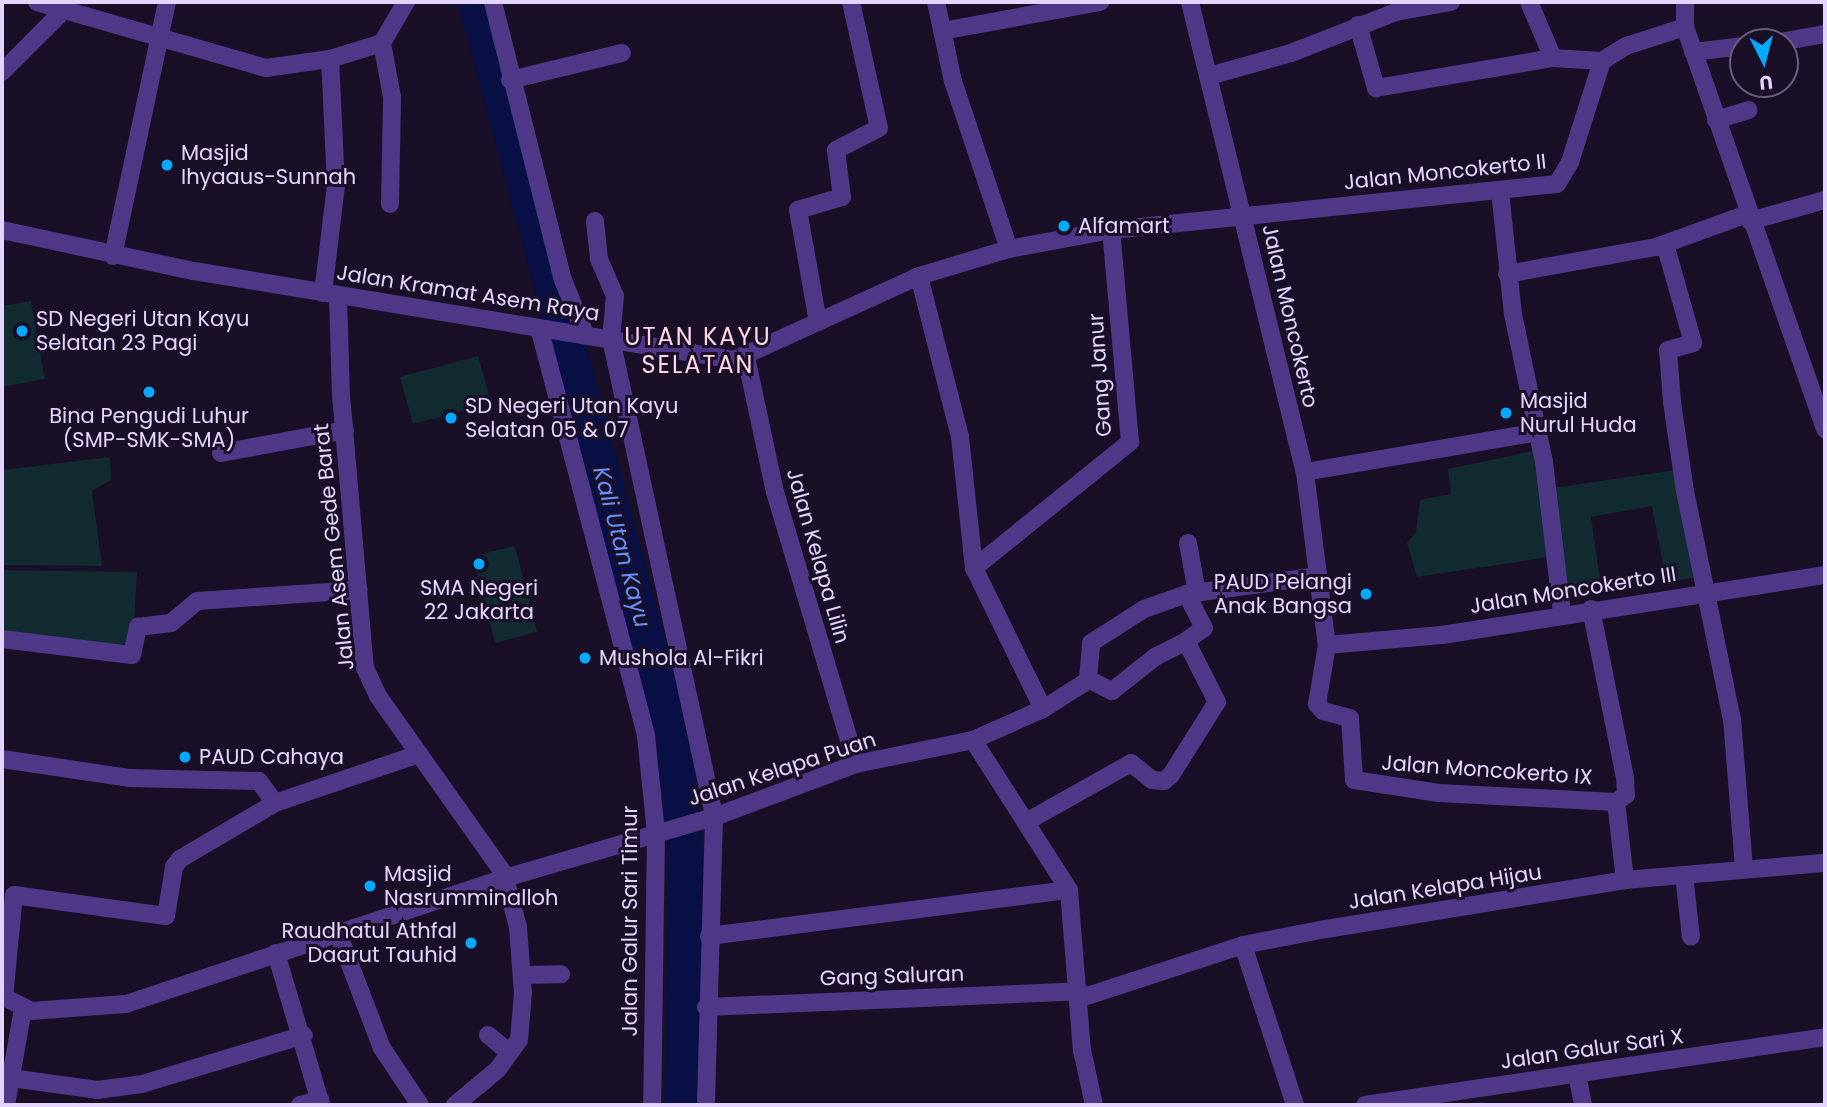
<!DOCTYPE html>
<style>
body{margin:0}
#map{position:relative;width:1827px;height:1107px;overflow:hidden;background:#190f27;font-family:Poppins,sans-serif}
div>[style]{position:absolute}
.green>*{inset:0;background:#112b31}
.river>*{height:35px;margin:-17.5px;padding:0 17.5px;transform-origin:17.5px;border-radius:17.5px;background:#091046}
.minor>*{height:18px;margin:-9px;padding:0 9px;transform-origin:9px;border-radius:9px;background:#4e3887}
.dots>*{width:19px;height:19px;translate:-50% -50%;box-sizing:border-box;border:4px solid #190f27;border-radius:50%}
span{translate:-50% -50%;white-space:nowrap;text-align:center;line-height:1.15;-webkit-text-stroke:6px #190f27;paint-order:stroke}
.poi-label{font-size:21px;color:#e4d5ff}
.left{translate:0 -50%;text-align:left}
.right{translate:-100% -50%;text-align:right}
.street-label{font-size:21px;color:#e4d5ff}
.water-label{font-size:23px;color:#6391ff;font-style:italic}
.quarter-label{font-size:24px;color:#ffd7e7;letter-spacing:2px}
.frame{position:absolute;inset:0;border:4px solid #e4d5ff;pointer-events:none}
.north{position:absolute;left:1729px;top:28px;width:70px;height:70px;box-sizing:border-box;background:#190f27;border:2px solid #6a5e7d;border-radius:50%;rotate:174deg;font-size:19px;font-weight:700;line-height:28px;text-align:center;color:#e4d5ff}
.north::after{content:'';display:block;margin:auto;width:24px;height:32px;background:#01a9ff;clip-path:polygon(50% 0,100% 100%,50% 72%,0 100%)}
</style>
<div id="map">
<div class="green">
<div style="clip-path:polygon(31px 301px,45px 379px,2px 387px,2px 306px)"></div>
<div style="clip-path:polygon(478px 356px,491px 403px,413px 424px,400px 377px)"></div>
<div style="clip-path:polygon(1533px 451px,1549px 557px,1417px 577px,1407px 543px,1416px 532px,1420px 500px,1451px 494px,1448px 469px)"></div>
<div style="clip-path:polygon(110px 457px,111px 480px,92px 491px,102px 566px,2px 565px,2px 470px)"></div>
<div style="clip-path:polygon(1676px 470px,1694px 578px,1666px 581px,1652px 506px,1591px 517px,1601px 587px,1567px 595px,1552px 488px)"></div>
<div style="clip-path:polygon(515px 546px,537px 632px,495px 643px,473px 556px)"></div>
<div style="clip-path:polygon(2px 570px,137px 572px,133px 645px,2px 637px)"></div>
</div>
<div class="river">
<div style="left:475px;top:2px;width:761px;rotate:74.92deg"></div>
<div style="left:673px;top:737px;width:118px;rotate:84.1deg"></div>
<div style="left:685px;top:854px;width:251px;rotate:90.5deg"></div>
</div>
<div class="minor">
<div style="left:37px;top:2px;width:238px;rotate:16.1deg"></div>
<div style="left:266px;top:68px;width:65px;rotate:-8deg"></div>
<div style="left:330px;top:59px;width:54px;rotate:-17.1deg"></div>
<div style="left:493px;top:2px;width:287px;rotate:75.9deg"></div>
<div style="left:563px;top:280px;width:58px;rotate:67.8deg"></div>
<div style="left:936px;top:2px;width:81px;rotate:77.9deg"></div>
<div style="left:953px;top:81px;width:177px;rotate:71.6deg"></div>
<div style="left:1190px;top:2px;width:484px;rotate:76.3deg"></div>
<div style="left:1305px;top:472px;width:174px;rotate:82.8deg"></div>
<div style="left:1327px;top:645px;width:60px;rotate:99.6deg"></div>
<div style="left:1317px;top:704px;width:9px;rotate:49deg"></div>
<div style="left:1323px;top:711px;width:28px;rotate:15deg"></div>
<div style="left:1350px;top:718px;width:62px;rotate:86.3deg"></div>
<div style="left:1354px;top:780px;width:86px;rotate:8.7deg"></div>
<div style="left:1439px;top:793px;width:177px;rotate:2.9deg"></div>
<div style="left:1616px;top:802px;width:79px;rotate:83.4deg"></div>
<div style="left:1529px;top:2px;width:61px;rotate:66.8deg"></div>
<div style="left:1553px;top:58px;width:49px;rotate:3.5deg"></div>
<div style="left:1685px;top:2px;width:25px;rotate:90deg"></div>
<div style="left:1685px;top:27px;width:426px;rotate:70.8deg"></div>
<div style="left:1358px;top:25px;width:66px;rotate:74.1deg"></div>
<div style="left:1376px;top:88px;width:180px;rotate:-9.6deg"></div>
<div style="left:942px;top:31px;width:161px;rotate:-10.4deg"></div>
<div style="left:1780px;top:42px;width:46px;rotate:-10.1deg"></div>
<div style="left:1693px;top:52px;width:50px;rotate:-6.8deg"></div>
<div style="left:2px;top:72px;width:86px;rotate:-45deg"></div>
<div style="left:1209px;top:76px;width:85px;rotate:-15.7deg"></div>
<div style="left:1291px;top:53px;width:113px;rotate:-21.3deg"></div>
<div style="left:1396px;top:12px;width:56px;rotate:-10.3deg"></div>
<div style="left:510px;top:80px;width:115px;rotate:-13.6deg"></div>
<div style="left:1716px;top:120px;width:34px;rotate:-17deg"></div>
<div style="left:1500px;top:191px;width:124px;rotate:84deg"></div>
<div style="left:1513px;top:314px;width:151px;rotate:78.2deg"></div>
<div style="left:1544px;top:462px;width:152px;rotate:83.2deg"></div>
<div style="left:390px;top:204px;width:107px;rotate:-88.9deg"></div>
<div style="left:392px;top:97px;width:55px;rotate:-100.5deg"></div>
<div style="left:382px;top:43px;width:48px;rotate:-59.7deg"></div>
<div style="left:595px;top:221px;width:38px;rotate:84deg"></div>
<div style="left:599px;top:259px;width:40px;rotate:66.6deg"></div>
<div style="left:615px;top:296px;width:43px;rotate:95.3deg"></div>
<div style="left:611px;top:339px;width:489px;rotate:77.8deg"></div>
<div style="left:714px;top:817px;width:288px;rotate:91.6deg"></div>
<div style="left:1750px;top:221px;width:78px;rotate:-15.6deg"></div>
<div style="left:2px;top:230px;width:196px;rotate:12.1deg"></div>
<div style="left:194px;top:271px;width:547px;rotate:9.36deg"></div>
<div style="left:734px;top:360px;width:203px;rotate:-24.4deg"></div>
<div style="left:919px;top:276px;width:94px;rotate:-16.7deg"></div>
<div style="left:1009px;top:249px;width:104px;rotate:-10.6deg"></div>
<div style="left:1111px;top:230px;width:448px;rotate:-5.9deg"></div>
<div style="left:1557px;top:184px;width:26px;rotate:-59deg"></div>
<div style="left:1570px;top:162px;width:106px;rotate:-72.4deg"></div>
<div style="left:1602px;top:61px;width:28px;rotate:-32deg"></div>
<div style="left:1626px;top:46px;width:62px;rotate:-17.9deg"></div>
<div style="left:1665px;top:244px;width:103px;rotate:74.2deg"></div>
<div style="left:1693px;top:343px;width:26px;rotate:164deg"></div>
<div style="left:1668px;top:350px;width:52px;rotate:85.6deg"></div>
<div style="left:1672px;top:402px;width:90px;rotate:81.7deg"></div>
<div style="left:1685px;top:491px;width:233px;rotate:78.4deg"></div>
<div style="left:1732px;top:719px;width:148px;rotate:85.4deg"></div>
<div style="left:113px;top:256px;width:260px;rotate:-78deg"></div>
<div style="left:1507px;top:274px;width:151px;rotate:-10.3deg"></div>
<div style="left:1656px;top:247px;width:97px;rotate:-19.9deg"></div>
<div style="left:919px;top:276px;width:166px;rotate:75.7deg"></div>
<div style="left:960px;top:437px;width:132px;rotate:83.9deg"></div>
<div style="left:974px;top:568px;width:157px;rotate:63.9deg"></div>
<div style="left:323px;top:293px;width:109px;rotate:-83.1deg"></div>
<div style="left:336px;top:185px;width:126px;rotate:-92.7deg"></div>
<div style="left:338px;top:296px;width:99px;rotate:88.3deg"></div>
<div style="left:341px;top:395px;width:274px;rotate:85deg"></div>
<div style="left:365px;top:668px;width:31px;rotate:65deg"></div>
<div style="left:378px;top:696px;width:218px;rotate:54.7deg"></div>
<div style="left:504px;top:874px;width:55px;rotate:75.2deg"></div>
<div style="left:518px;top:927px;width:66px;rotate:85.7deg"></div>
<div style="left:523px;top:993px;width:47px;rotate:94.9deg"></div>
<div style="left:519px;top:1040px;width:37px;rotate:126deg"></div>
<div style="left:497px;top:1070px;width:55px;rotate:140.2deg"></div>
<div style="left:818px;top:322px;width:114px;rotate:-100.1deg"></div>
<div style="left:798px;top:210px;width:46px;rotate:-16.5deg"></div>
<div style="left:842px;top:197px;width:47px;rotate:-97.3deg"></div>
<div style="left:836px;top:150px;width:48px;rotate:-27.1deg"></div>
<div style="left:879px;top:128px;width:129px;rotate:-102.5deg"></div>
<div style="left:540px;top:331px;width:419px;rotate:75.3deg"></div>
<div style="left:646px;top:736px;width:98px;rotate:84.1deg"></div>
<div style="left:656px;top:833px;width:272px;rotate:90.8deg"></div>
<div style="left:746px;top:357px;width:138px;rotate:77.9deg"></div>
<div style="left:775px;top:492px;width:284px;rotate:73.4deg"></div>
<div style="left:221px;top:453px;width:126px;rotate:-10.5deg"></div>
<div style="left:1305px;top:472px;width:236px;rotate:-9.7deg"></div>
<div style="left:1188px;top:543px;width:51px;rotate:79.8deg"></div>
<div style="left:974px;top:568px;width:201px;rotate:-38.9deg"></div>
<div style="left:1130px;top:442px;width:213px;rotate:-95.1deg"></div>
<div style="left:1591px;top:609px;width:172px;rotate:78.6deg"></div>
<div style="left:1625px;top:778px;width:17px;rotate:87deg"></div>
<div style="left:1626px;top:795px;width:12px;rotate:145deg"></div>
<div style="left:2px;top:639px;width:131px;rotate:7deg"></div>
<div style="left:132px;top:655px;width:29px;rotate:-78deg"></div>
<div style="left:138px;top:627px;width:33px;rotate:-7deg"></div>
<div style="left:171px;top:623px;width:34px;rotate:-40deg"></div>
<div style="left:197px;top:601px;width:162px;rotate:-3.9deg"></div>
<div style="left:1327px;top:645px;width:115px;rotate:-5deg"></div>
<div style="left:1442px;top:635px;width:388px;rotate:-8.9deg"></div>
<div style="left:1088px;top:679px;width:27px;rotate:27deg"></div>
<div style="left:1112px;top:691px;width:55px;rotate:-38.3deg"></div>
<div style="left:1155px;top:657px;width:35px;rotate:-27deg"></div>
<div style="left:973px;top:740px;width:178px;rotate:57.4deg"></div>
<div style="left:1069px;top:890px;width:161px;rotate:85.4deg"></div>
<div style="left:1082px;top:1050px;width:56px;rotate:77.7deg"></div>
<div style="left:2px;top:759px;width:128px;rotate:8.5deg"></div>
<div style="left:129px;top:778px;width:130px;rotate:1.3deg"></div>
<div style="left:259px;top:781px;width:27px;rotate:54deg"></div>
<div style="left:275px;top:803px;width:152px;rotate:-18.8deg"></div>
<div style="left:1026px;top:822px;width:120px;rotate:-29.3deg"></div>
<div style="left:1131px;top:763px;width:27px;rotate:39deg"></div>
<div style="left:1152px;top:780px;width:12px;rotate:5deg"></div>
<div style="left:1164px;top:781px;width:9px;rotate:-41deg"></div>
<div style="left:1171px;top:775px;width:86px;rotate:-57.8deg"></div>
<div style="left:1217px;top:702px;width:68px;rotate:-116.9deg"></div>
<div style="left:1186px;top:641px;width:22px;rotate:-36deg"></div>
<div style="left:1204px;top:628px;width:38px;rotate:-117deg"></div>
<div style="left:1684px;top:875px;width:62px;rotate:83.6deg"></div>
<div style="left:338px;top:933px;width:123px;rotate:69.1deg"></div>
<div style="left:382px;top:1048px;width:69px;rotate:56.3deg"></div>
<div style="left:709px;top:936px;width:363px;rotate:-7.3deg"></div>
<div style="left:1243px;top:945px;width:168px;rotate:72deg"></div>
<div style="left:276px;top:953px;width:159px;rotate:73.5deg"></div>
<div style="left:522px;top:975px;width:39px;rotate:-1deg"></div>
<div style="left:2px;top:996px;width:33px;rotate:27deg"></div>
<div style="left:31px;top:1011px;width:95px;rotate:-4.2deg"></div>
<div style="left:126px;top:1004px;width:399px;rotate:-18.4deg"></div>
<div style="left:505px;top:878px;width:218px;rotate:-16.3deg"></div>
<div style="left:714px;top:817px;width:152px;rotate:-20.5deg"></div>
<div style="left:856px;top:764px;width:119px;rotate:-11.6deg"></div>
<div style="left:973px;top:740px;width:77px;rotate:-23.9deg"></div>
<div style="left:1043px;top:709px;width:49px;rotate:-32.4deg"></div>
<div style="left:1084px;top:683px;width:6px;rotate:-45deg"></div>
<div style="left:1088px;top:679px;width:36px;rotate:-85deg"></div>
<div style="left:1091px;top:643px;width:63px;rotate:-32.7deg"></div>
<div style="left:1144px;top:609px;width:46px;rotate:-19.2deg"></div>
<div style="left:1187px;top:594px;width:133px;rotate:-7.8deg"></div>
<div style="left:4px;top:998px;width:103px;rotate:-84.5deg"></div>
<div style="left:14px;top:895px;width:153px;rotate:7.9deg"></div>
<div style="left:166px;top:916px;width:50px;rotate:-80.7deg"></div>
<div style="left:174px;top:867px;width:10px;rotate:-53deg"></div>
<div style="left:180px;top:859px;width:110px;rotate:-30.5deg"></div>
<div style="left:1081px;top:998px;width:170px;rotate:-18.1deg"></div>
<div style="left:1243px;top:945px;width:78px;rotate:-11deg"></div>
<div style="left:1320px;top:930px;width:309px;rotate:-9.3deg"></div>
<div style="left:1625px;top:880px;width:201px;rotate:-4.9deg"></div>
<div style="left:706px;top:1007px;width:374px;rotate:-2.4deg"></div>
<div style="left:488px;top:1035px;width:27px;rotate:39deg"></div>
<div style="left:1577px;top:1074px;width:32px;rotate:79deg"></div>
<div style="left:11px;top:1078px;width:87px;rotate:7.9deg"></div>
<div style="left:97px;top:1090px;width:45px;rotate:-7.6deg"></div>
<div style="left:142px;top:1084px;width:169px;rotate:-16.8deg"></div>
<div style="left:6px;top:1105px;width:97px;rotate:-80deg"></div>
<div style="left:300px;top:1105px;width:21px;rotate:-14deg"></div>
<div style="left:1365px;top:1105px;width:465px;rotate:-8.4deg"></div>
</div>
<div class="dots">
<div style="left:167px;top:165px;background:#01a9ff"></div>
<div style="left:1064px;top:226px;background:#01a9ff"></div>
<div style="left:22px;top:331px;background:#01a9ff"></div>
<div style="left:149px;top:392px;background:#01a9ff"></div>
<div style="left:1506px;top:413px;background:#01a9ff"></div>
<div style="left:451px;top:418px;background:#01a9ff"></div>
<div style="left:479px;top:564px;background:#01a9ff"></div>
<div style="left:1366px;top:594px;background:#01a9ff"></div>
<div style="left:585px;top:658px;background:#01a9ff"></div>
<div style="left:185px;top:757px;background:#01a9ff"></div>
<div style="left:370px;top:886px;background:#01a9ff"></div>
<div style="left:471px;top:943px;background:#01a9ff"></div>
</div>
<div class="poi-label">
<span class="left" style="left:181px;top:165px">Masjid<br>Ihyaaus-Sunnah</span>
<span class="left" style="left:1078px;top:226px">Alfamart</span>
<span class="left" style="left:36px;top:331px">SD Negeri Utan Kayu<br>Selatan 23 Pagi</span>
<span class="left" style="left:1520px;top:413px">Masjid<br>Nurul Huda</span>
<span class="left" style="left:465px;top:418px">SD Negeri Utan Kayu<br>Selatan 05 &amp; 07</span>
<span style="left:149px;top:428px">Bina Pengudi Luhur<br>(SMP-SMK-SMA)</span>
<span class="right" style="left:1352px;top:594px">PAUD Pelangi<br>Anak Bangsa</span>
<span style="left:479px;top:600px">SMA Negeri<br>22 Jakarta</span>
<span class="left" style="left:599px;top:658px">Mushola Al-Fikri</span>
<span class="left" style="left:199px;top:757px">PAUD Cahaya</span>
<span class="left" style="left:384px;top:886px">Masjid<br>Nasrumminalloh</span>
<span class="right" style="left:457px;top:943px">Raudhatul Athfal<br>Daarut Tauhid</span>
</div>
<div class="street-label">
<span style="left:1445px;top:172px;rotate:-6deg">Jalan Moncokerto II</span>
<span style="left:468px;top:293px;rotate:9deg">Jalan Kramat Asem Raya</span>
<span style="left:1290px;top:316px;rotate:77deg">Jalan Moncokerto</span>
<span style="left:1100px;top:375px;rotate:-94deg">Gang Janur</span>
<span style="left:334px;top:547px;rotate:-96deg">Jalan Asem Gede Barat</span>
<span style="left:818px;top:556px;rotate:74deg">Jalan Kelapa Lilin</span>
<span style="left:1573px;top:590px;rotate:-9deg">Jalan Moncokerto III</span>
<span style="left:782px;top:769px;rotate:-18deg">Jalan Kelapa Puan</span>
<span style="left:1487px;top:770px;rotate:4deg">Jalan Moncokerto IX</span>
<span style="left:1445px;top:887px;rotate:-9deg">Jalan Kelapa Hijau</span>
<span style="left:630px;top:921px;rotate:-90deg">Jalan Galur Sari Timur</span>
<span style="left:892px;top:976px;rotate:-2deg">Gang Saluran</span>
<span style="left:1592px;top:1049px;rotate:-8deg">Jalan Galur Sari X</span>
</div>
<div class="water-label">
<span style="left:622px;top:547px;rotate:75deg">Kali Utan Kayu</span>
</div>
<div class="quarter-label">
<span style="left:698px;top:351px">UTAN KAYU<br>SELATAN</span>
</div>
<div class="frame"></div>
<div class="north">U</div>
</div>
